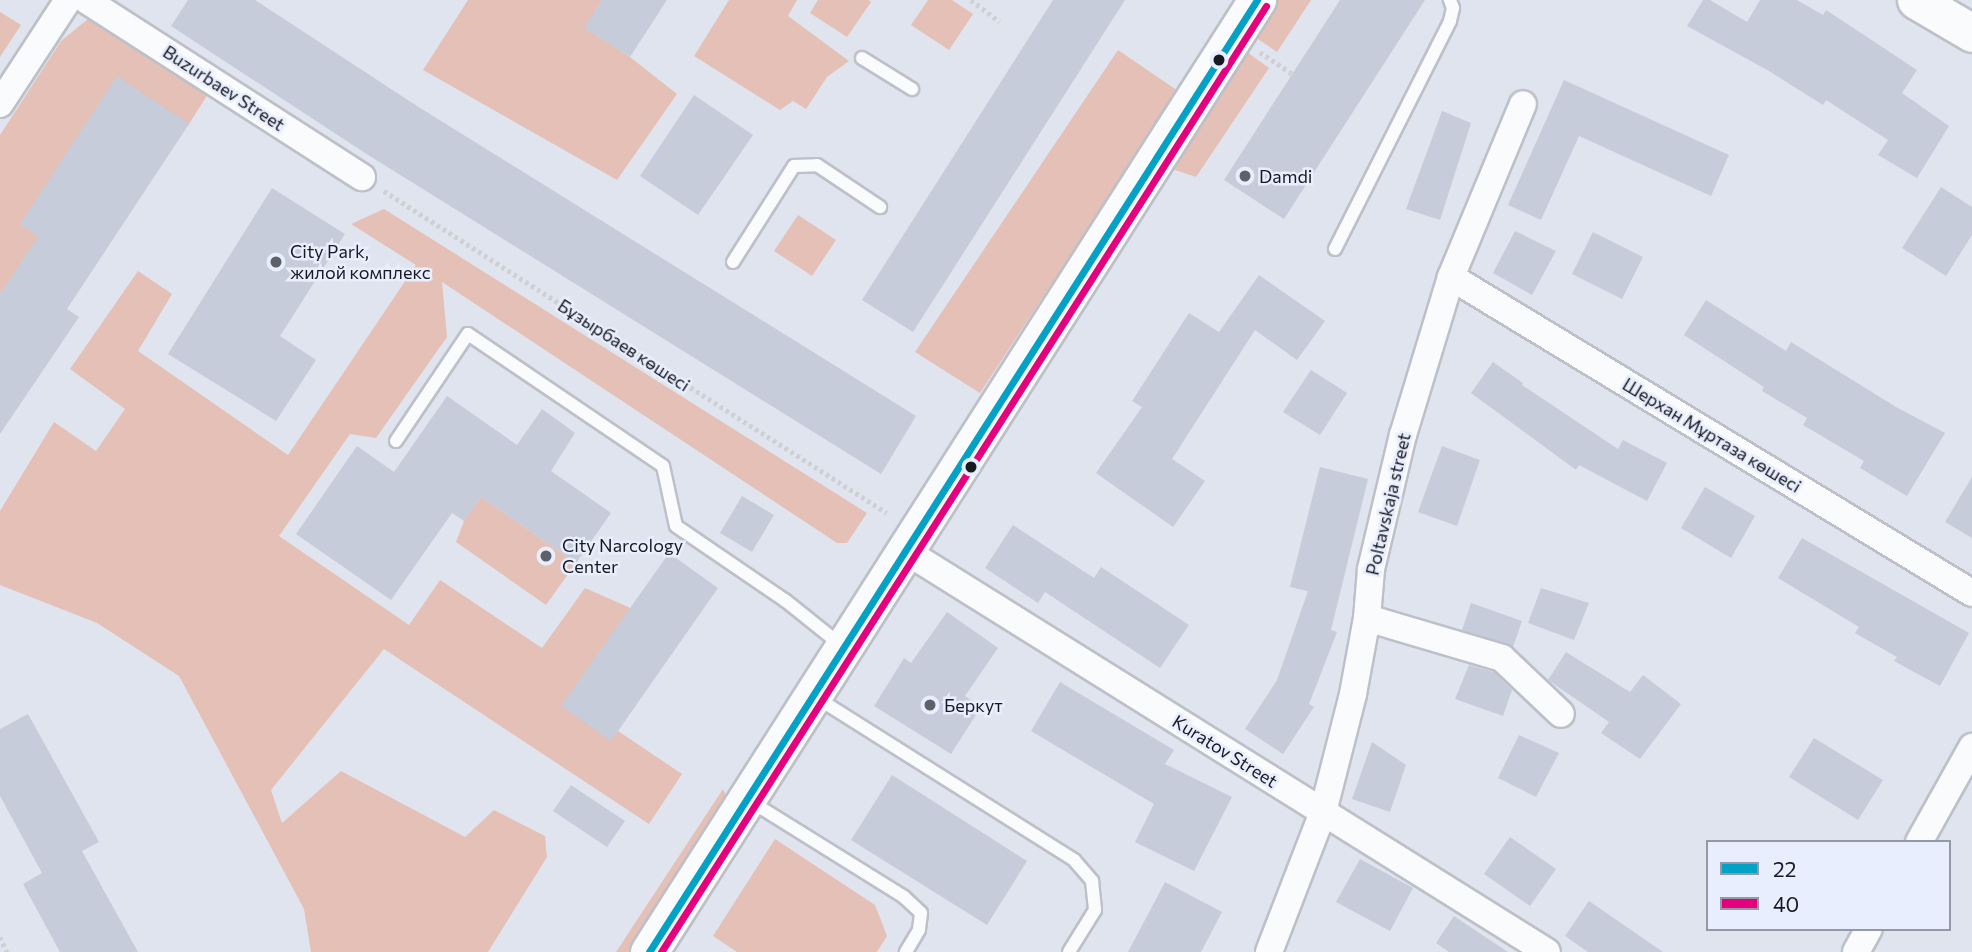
<!DOCTYPE html>
<meta charset="utf-8">
<style>
body{margin:0}
#map{position:relative;width:1972px;height:952px;overflow:hidden;background:#e0e4ee;font-family:Commissioner,sans-serif}
div>[style]{position:absolute}
.green>*{inset:0;background:#e4c0b7}
.building>*{inset:0;background:#c6ccd9}
.path>*{height:4.5px;margin-top:-2.25px;transform-origin:0;background:repeating-linear-gradient(90deg,#cfd0d4 0 3.5px,transparent 0 7px)}
.roads{filter:drop-shadow(2px 0 #bdc0c8) drop-shadow(-2px 0 #bdc0c8) drop-shadow(0 2px #bdc0c8) drop-shadow(0 -2px #bdc0c8)}
.lane>*{height:12px;margin:-6px;padding:0 6px;transform-origin:6px;border-radius:6px;background:#fafbfc}
.street>*{height:26px;margin:-13px;padding:0 13px;transform-origin:13px;border-radius:13px;background:#fafbfc}
.secondary>*{height:37px;margin:-18.5px;padding:0 18.5px;transform-origin:18.5px;border-radius:18.5px;background:#fafbfc}
.bus-1>*{height:7px;margin:-3.5px;padding:0 3.5px;transform-origin:3.5px;border-radius:3.5px;background:#01a2c5}
.bus-2>*{height:7px;margin:-3.5px;padding:0 3.5px;transform-origin:3.5px;border-radius:3.5px;background:#e5007d}
.dots>*{width:19px;height:19px;translate:-50% -50%;box-sizing:border-box;border:4px solid #e8eefd;border-radius:50%}
span{translate:-50% -50%;white-space:nowrap;text-align:center;line-height:1.15;-webkit-text-stroke:5px #e8eefd;paint-order:stroke}
.street-label{font-size:18px;color:#181a21}
.poi-label{font-size:18px;color:#181a21}
.left{translate:0 -50%;text-align:left}
.legend{position:absolute;left:1706px;top:840px;width:245px;height:91px;box-sizing:border-box;background:#e8eefd;border:2px solid #9599a5;margin:0;padding:9px 12px;list-style:none;font-size:21px;color:#181a21}
.legend li{display:flex;align-items:center;gap:14px;height:35px}
.legend b{width:35px;border:2px solid #9599a5}
</style>
<div id="map">
<div class="green">
<div style="clip-path:polygon(468px 0,602px 0,585px 28px,630px 57px,677px 94px,617px 180px,423px 70px)"></div>
<div style="clip-path:polygon(729px 0,797px 0,788px 16px,849px 61px,827px 77px,806px 109px,793px 101px,780px 110px,694px 56px)"></div>
<div style="clip-path:polygon(818px 0,869px 0,871px 2px,847px 37px,810px 13px)"></div>
<div style="clip-path:polygon(928px 0,952px 0,973px 14px,949px 50px,911px 25px)"></div>
<div style="clip-path:polygon(1274px 0,1311px 0,1277px 52px,1252px 35px)"></div>
<div style="clip-path:polygon(0 12px,21px 25px,0 57px)"></div>
<div style="clip-path:polygon(88px 19px,208px 94px,189px 124px,20px 224px,54px 247px,14px 274px,0 294px,0 135px,61px 41px)"></div>
<div style="clip-path:polygon(1118px 50px,1178px 91px,980px 393px,915px 352px)"></div>
<div style="clip-path:polygon(1244px 50px,1269px 68px,1196px 177px,1169px 168px)"></div>
<div style="clip-path:polygon(384px 209px,867px 513px,847px 543px,837px 543px,442px 282px,447px 337px,376px 438px,350px 434px,279px 536px,409px 625px,440px 580px,542px 648px,585px 588px,635px 610px,611px 740px,618px 731px,682px 774px,649px 824px,384px 649px,271px 790px,282px 823px,341px 771px,465px 837px,494px 810px,545px 836px,547px 857px,488px 952px,311px 952px,304px 909px,179px 676px,97px 623px,0 585px,0 511px,54px 422px,96px 451px,125px 409px,70px 369px,138px 271px,172px 294px,138px 351px,288px 455px,416px 265px,351px 224px)"></div>
<div style="clip-path:polygon(798px 215px,836px 240px,812px 276px,774px 251px)"></div>
<div style="clip-path:polygon(481px 497px,576px 563px,546px 605px,456px 542px,464px 521px)"></div>
<div style="clip-path:polygon(723px 789px,730px 804px,636px 952px,616px 952px)"></div>
<div style="clip-path:polygon(775px 839px,875px 905px,887px 936px,877px 952px,737px 952px,713px 936px)"></div>
</div>
<div class="building">
<div style="clip-path:polygon(188px 0,255px 0,417px 106px,916px 416px,881px 474px,365px 153px,171px 26px)"></div>
<div style="clip-path:polygon(602px 0,667px 0,630px 57px,584px 28px)"></div>
<div style="clip-path:polygon(1053px 0,1125px 0,913px 332px,862px 300px)"></div>
<div style="clip-path:polygon(1340px 0,1425px 0,1284px 219px,1224px 180px)"></div>
<div style="clip-path:polygon(1703px 0,1710px 0,1747px 22px,1760px 0,1797px 0,1823px 15px,1826px 10px,1917px 70px,1902px 93px,1949px 126px,1917px 178px,1878px 155px,1888px 140px,1826px 100px,1823px 105px,1769px 71px,1687px 26px)"></div>
<div style="clip-path:polygon(117px 76px,189px 124px,67px 309px,79px 317px,0 434px,0 294px,38px 237px,20px 224px)"></div>
<div style="clip-path:polygon(1564px 80px,1729px 155px,1711px 196px,1579px 136px,1541px 220px,1508px 205px)"></div>
<div style="clip-path:polygon(694px 95px,753px 135px,698px 215px,640px 176px)"></div>
<div style="clip-path:polygon(1442px 111px,1471px 123px,1440px 220px,1406px 209px)"></div>
<div style="clip-path:polygon(1941px 187px,1972px 207px,1972px 235px,1946px 276px,1902px 248px)"></div>
<div style="clip-path:polygon(272px 188px,345px 234px,280px 336px,316px 360px,276px 421px,168px 354px)"></div>
<div style="clip-path:polygon(1515px 231px,1556px 251px,1532px 295px,1493px 273px)"></div>
<div style="clip-path:polygon(1593px 232px,1643px 257px,1622px 299px,1572px 274px)"></div>
<div style="clip-path:polygon(1259px 275px,1325px 321px,1297px 360px,1255px 330px,1172px 459px,1205px 481px,1173px 527px,1096px 473px,1142px 407px,1132px 401px,1189px 313px,1219px 332px)"></div>
<div style="clip-path:polygon(1706px 300px,1786px 351px,1791px 342px,1896px 407px,1945px 433px,1907px 496px,1860px 468px,1864px 461px,1803px 425px,1807px 418px,1762px 391px,1764px 387px,1684px 335px)"></div>
<div style="clip-path:polygon(1493px 362px,1523px 383px,1522px 385px,1618px 449px,1623px 440px,1667px 463px,1647px 501px,1579px 465px,1576px 470px,1471px 393px)"></div>
<div style="clip-path:polygon(1311px 370px,1347px 393px,1320px 435px,1283px 412px)"></div>
<div style="clip-path:polygon(447px 396px,517px 445px,542px 409px,575px 433px,551px 471px,611px 513px,576px 563px,481px 497px,464px 521px,452px 513px,391px 600px,296px 534px,357px 446px,394px 472px)"></div>
<div style="clip-path:polygon(1442px 446px,1480px 460px,1457px 526px,1418px 512px)"></div>
<div style="clip-path:polygon(1320px 467px,1368px 479px,1331px 630px,1337px 632px,1309px 704px,1314px 707px,1283px 754px,1245px 729px,1277px 680px,1308px 591px,1290px 587px)"></div>
<div style="clip-path:polygon(1972px 477px,1972px 538px,1945px 522px)"></div>
<div style="clip-path:polygon(1705px 487px,1755px 516px,1731px 558px,1681px 528px)"></div>
<div style="clip-path:polygon(742px 496px,774px 515px,752px 552px,720px 533px)"></div>
<div style="clip-path:polygon(1013px 525px,1094px 578px,1101px 567px,1189px 625px,1160px 668px,1045px 592px,1038px 603px,985px 568px)"></div>
<div style="clip-path:polygon(1802px 538px,1969px 633px,1940px 686px,1894px 661px,1897px 657px,1855px 633px,1859px 627px,1778px 578px)"></div>
<div style="clip-path:polygon(669px 553px,718px 588px,611px 741px,561px 706px)"></div>
<div style="clip-path:polygon(1541px 588px,1589px 603px,1574px 640px,1528px 623px)"></div>
<div style="clip-path:polygon(1471px 603px,1522px 621px,1513px 647px,1462px 630px)"></div>
<div style="clip-path:polygon(947px 612px,998px 648px,965px 696px,981px 707px,951px 754px,874px 706px,904px 658px,911px 663px)"></div>
<div style="clip-path:polygon(1566px 652px,1630px 692px,1643px 675px,1681px 704px,1640px 759px,1601px 733px,1609px 722px,1548px 680px)"></div>
<div style="clip-path:polygon(1469px 665px,1494px 672px,1512px 690px,1503px 716px,1455px 699px)"></div>
<div style="clip-path:polygon(1060px 682px,1174px 750px,1165px 764px,1232px 797px,1194px 871px,1135px 842px,1154px 804px,1031px 731px)"></div>
<div style="clip-path:polygon(28px 714px,99px 842px,82px 851px,138px 952px,60px 952px,23px 884px,42px 873px,0 796px,0 729px)"></div>
<div style="clip-path:polygon(1519px 735px,1559px 753px,1536px 797px,1498px 778px)"></div>
<div style="clip-path:polygon(1814px 738px,1883px 780px,1858px 820px,1789px 777px)"></div>
<div style="clip-path:polygon(1372px 742px,1406px 765px,1390px 812px,1352px 799px)"></div>
<div style="clip-path:polygon(892px 775px,1027px 861px,987px 925px,851px 840px)"></div>
<div style="clip-path:polygon(571px 785px,625px 821px,607px 847px,553px 811px)"></div>
<div style="clip-path:polygon(1510px 837px,1556px 869px,1530px 906px,1484px 874px)"></div>
<div style="clip-path:polygon(1360px 859px,1413px 888px,1390px 931px,1336px 902px)"></div>
<div style="clip-path:polygon(1165px 882px,1222px 912px,1201px 952px,1128px 952px)"></div>
<div style="clip-path:polygon(1589px 901px,1663px 952px,1588px 952px,1565px 936px)"></div>
<div style="clip-path:polygon(1454px 916px,1508px 952px,1449px 952px,1436px 943px)"></div>
</div>
<div class="path">
<div style="left:971px;top:0;width:36px;rotate:37deg"></div>
<div style="left:1260px;top:52px;width:40px;rotate:34deg"></div>
<div style="left:384px;top:191px;width:597px;rotate:32.63deg"></div>
<div style="left:0;top:937px;width:17px;rotate:65deg"></div>
</div>
<div class="roads">
<div class="lane">
<div style="left:862px;top:58px;width:59px;rotate:31.8deg"></div>
<div style="left:1335px;top:249px;width:255px;rotate:-63.2deg"></div>
<div style="left:1450px;top:21px;width:13px;rotate:-77deg"></div>
<div style="left:1453px;top:8px;width:9px;rotate:-111deg"></div>
<div style="left:733px;top:262px;width:114px;rotate:-57.6deg"></div>
<div style="left:794px;top:166px;width:23px;rotate:-2deg"></div>
<div style="left:817px;top:165px;width:76px;rotate:33.7deg"></div>
<div style="left:396px;top:441px;width:129px;rotate:-56.1deg"></div>
<div style="left:468px;top:334px;width:235px;rotate:34.1deg"></div>
<div style="left:663px;top:466px;width:61px;rotate:77.8deg"></div>
<div style="left:676px;top:526px;width:133px;rotate:34.3deg"></div>
<div style="left:786px;top:601px;width:70px;rotate:38.7deg"></div>
<div style="left:817px;top:698px;width:304px;rotate:32.2deg"></div>
<div style="left:1074px;top:860px;width:28px;rotate:49deg"></div>
<div style="left:1092px;top:881px;width:29px;rotate:84deg"></div>
<div style="left:1095px;top:910px;width:49px;rotate:121.8deg"></div>
<div style="left:750px;top:801px;width:181px;rotate:31.9deg"></div>
<div style="left:904px;top:897px;width:23px;rotate:43deg"></div>
<div style="left:921px;top:913px;width:17px;rotate:97deg"></div>
<div style="left:919px;top:930px;width:26px;rotate:121deg"></div>
</div>
<div class="street">
<div style="left:86px;top:0;width:328px;rotate:32.7deg"></div>
<div style="left:0;top:104px;width:124px;rotate:-56.8deg"></div>
<div style="left:1451px;top:277px;width:609px;rotate:31.24deg"></div>
<div style="left:904px;top:550px;width:758px;rotate:32.01deg"></div>
<div style="left:1367px;top:618px;width:141px;rotate:16.5deg"></div>
<div style="left:1502px;top:658px;width:81px;rotate:43.5deg"></div>
<div style="left:1919px;top:842px;width:109px;rotate:-60.8deg"></div>
<div style="left:1269px;top:952px;width:150px;rotate:-68.9deg"></div>
<div style="left:1323px;top:812px;width:122px;rotate:-75.7deg"></div>
<div style="left:1353px;top:694px;width:77px;rotate:-79.6deg"></div>
<div style="left:1367px;top:618px;width:49px;rotate:-85.3deg"></div>
<div style="left:1371px;top:569px;width:138px;rotate:-76.6deg"></div>
<div style="left:1403px;top:435px;width:165px;rotate:-73.1deg"></div>
<div style="left:1451px;top:277px;width:187px;rotate:-67.4deg"></div>
<div style="left:1856px;top:952px;width:26px;rotate:-61deg"></div>
</div>
<div class="secondary">
<div style="left:1916px;top:0;width:65px;rotate:30.5deg"></div>
<div style="left:649px;top:952px;width:1130px;rotate:-57.44deg"></div>
</div>
</div>
<div class="bus-1">
<div style="left:649px;top:952px;width:1130px;rotate:-57.44deg"></div>
</div>
<div class="bus-2">
<div style="left:661px;top:952px;width:1123px;rotate:-57.4deg"></div>
</div>
<div class="dots">
<div style="left:1219px;top:60px;background:#181a21"></div>
<div style="left:1245px;top:176px;background:#5e6169"></div>
<div style="left:276px;top:262px;background:#5e6169"></div>
<div style="left:971px;top:467px;background:#181a21"></div>
<div style="left:546px;top:556px;background:#5e6169"></div>
<div style="left:930px;top:705px;background:#5e6169"></div>
</div>
<div class="street-label">
<span style="left:224px;top:88px;rotate:33deg">Buzurbaev Street</span>
<span style="left:624px;top:345px;rotate:33deg">Бұзырбаев көшесі</span>
<span style="left:1712px;top:435px;rotate:31deg">Шерхан Мұртаза көшесі</span>
<span style="left:1388px;top:504px;rotate:-77deg">Poltavskaja street</span>
<span style="left:1225px;top:751px;rotate:32deg">Kuratov Street</span>
</div>
<div class="poi-label">
<span class="left" style="left:1259px;top:176px">Damdi</span>
<span class="left" style="left:290px;top:262px">City Park,<br>жилой комплекс</span>
<span class="left" style="left:562px;top:556px">City Narcology<br>Center</span>
<span class="left" style="left:944px;top:705px">Беркут</span>
</div>
<ul class="legend">
<li><b style="height:9px;background:#01a2c5"></b>22</li>
<li><b style="height:9px;background:#e5007d"></b>40</li>
</ul>
</div>
